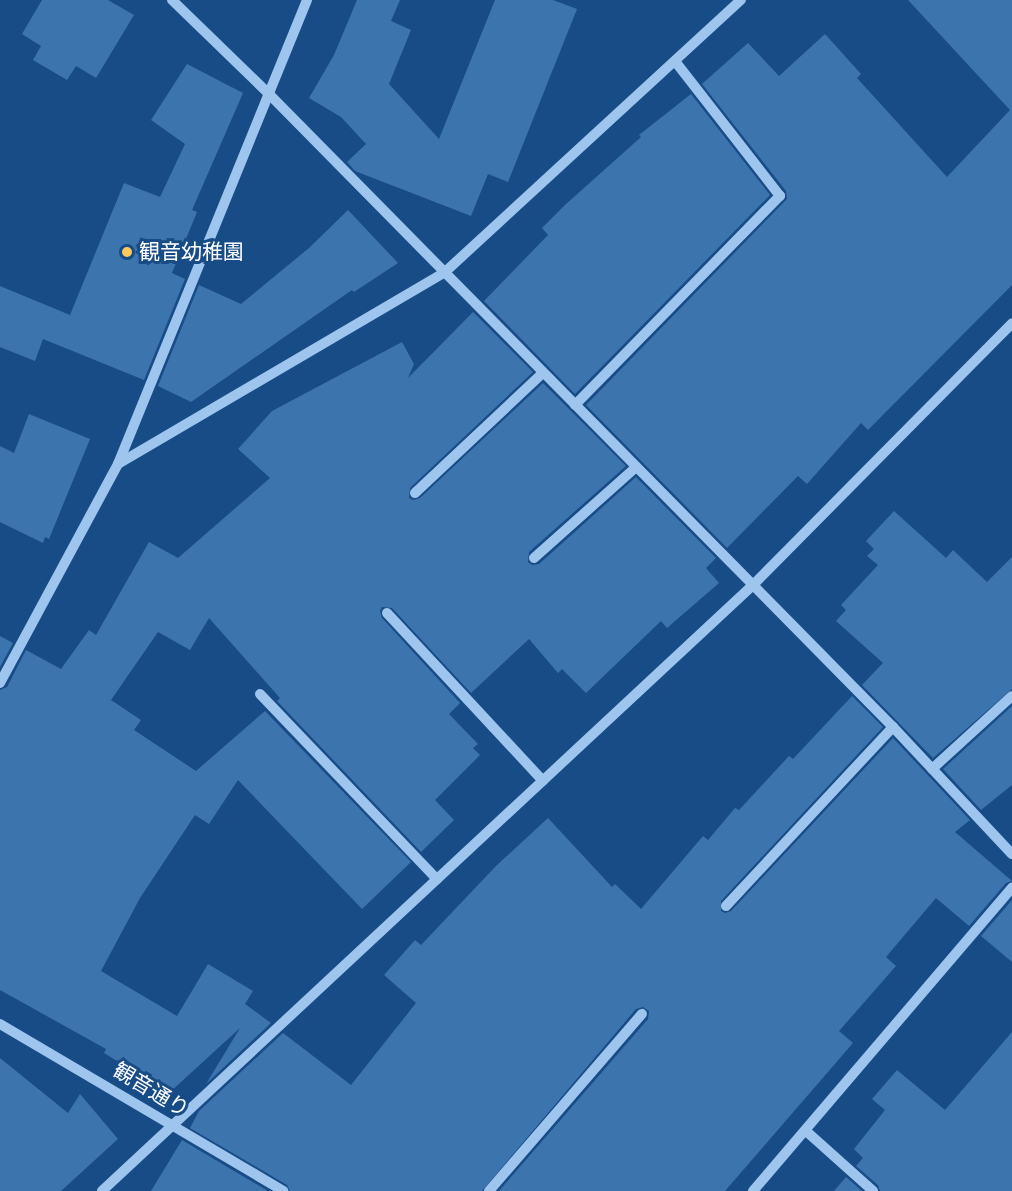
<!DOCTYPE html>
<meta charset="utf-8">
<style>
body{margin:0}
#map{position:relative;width:1012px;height:1191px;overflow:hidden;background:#184c87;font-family:Karla,"Noto Sans JP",sans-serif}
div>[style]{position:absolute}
.building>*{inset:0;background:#3c74ae}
.minor>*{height:10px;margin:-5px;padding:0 5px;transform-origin:5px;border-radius:5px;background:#9ec5ed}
.dots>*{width:16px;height:16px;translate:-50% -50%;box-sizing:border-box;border:3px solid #184c87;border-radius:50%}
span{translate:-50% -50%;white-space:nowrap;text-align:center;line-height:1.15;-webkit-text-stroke:6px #184c87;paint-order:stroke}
.poi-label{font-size:21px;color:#fff}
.left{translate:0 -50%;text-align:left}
.street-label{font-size:21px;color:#fff}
</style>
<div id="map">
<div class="building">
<div style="clip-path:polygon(42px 0,108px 0,134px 15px,96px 78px,76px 66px,67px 80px,33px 60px,41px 46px,22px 34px)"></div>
<div style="clip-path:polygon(357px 0,400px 0,391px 21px,411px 30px,389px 84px,439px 139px,495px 0,553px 0,577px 9px,508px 182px,488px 174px,471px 216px,355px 171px,347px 162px,366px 144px,341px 117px,309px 98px,334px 55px)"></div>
<div style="clip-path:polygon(908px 0,1012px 0,1012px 285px,868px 430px,861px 423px,807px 484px,798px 476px,727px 548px,586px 405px,787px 199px,786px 191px,702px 84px,748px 43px,779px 76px,825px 34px,861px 74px,857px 78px,947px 177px,1010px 110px)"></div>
<div style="clip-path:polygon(187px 64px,243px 93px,192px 210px,197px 212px,172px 273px,185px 279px,144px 380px,43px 339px,35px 361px,0 347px,0 286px,70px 315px,124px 183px,160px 197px,185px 144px,151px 120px)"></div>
<div style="clip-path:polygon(691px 94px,770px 195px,575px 394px,484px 301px,548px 235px,542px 228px,565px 205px,641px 137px,639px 135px)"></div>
<div style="clip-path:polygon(348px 210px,398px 263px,354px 292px,352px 290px,191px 402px,158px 386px,199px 285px,241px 304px,309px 248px)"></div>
<div style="clip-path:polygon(473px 312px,533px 372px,410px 488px,409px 498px,413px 500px,420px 498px,543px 383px,626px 466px,529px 552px,528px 562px,532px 565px,539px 564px,636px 477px,716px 558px,706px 568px,719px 583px,667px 628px,661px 621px,586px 693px,562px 669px,558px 673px,529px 639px,471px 693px,392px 608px,382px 607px,380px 611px,382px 618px,460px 703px,449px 714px,478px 744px,473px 748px,480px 755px,435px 800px,454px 820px,421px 852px,277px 701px,280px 698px,209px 618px,190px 650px,158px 632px,111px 700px,141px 720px,134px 730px,196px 771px,265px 711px,411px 862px,362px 909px,238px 780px,209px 824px,195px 815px,140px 898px,101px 971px,177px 1016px,208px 964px,253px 991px,245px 1004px,271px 1023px,206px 1084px,240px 1028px,169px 1093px,104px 1053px,106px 1049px,0 990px,0 690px,7px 687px,26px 650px,61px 669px,89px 630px,96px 635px,149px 542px,178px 558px,270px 478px,238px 449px,272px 411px,402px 342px,414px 364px,408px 378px)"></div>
<div style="clip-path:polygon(29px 414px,90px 439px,49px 539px,45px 537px,43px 543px,0 522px,0 446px,14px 453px)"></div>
<div style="clip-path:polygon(894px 511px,946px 558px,953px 550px,987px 582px,1012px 557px,1012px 689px,933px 758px,862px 685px,883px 663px,836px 621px,846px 610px,841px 605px,878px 565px,867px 556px,874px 549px,866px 541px)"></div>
<div style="clip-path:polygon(0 636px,13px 643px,0 667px)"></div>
<div style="clip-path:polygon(852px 696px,883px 727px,721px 901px,721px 911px,725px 913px,731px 911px,893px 738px,970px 820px,955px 832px,1012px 881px,1006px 883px,969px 926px,936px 898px,886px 957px,896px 966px,839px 1031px,853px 1043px,725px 1191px,499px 1191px,648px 1019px,649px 1011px,643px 1007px,636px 1009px,482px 1191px,290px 1191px,287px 1185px,190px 1128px,199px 1111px,283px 1033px,351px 1085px,416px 1003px,384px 975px,415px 940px,421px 945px,496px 866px,548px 818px,612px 887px,615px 884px,641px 909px,703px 836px,708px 840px,735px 808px,739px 810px,789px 756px,793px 759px)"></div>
<div style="clip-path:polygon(1012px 706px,1012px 785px,981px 810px,943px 769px)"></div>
<div style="clip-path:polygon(1012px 900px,1012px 962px,981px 936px)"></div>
<div style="clip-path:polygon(1012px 1032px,1012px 1191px,880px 1191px,878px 1185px,856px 1166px,863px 1158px,854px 1149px,885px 1110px,872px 1099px,897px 1070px,945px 1110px)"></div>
<div style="clip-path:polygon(0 1058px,68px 1113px,80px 1094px,118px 1139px,61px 1191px,0 1191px)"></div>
<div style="clip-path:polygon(182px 1140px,268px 1191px,151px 1191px)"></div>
<div style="clip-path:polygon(846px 1177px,862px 1191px,834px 1191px)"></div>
</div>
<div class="minor">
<div style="left:172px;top:0;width:136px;rotate:44.1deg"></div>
<div style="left:270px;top:95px;width:887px;rotate:45.41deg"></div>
<div style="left:893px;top:727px;width:174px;rotate:46.9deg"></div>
<div style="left:575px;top:405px;width:293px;rotate:-45.6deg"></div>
<div style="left:780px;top:196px;width:171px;rotate:-127.9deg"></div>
<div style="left:118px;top:464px;width:379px;rotate:-30.4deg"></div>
<div style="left:445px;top:272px;width:402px;rotate:-42.6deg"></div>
<div style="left:415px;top:493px;width:175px;rotate:-43.2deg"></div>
<div style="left:534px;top:558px;width:137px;rotate:-41.7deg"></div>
<div style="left:387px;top:613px;width:229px;rotate:47.1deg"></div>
<div style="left:0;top:683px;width:249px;rotate:-61.7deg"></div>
<div style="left:118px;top:464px;width:501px;rotate:-67.84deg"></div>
<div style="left:260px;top:694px;width:256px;rotate:46.3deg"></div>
<div style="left:932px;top:769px;width:108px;rotate:-42.4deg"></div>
<div style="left:726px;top:906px;width:245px;rotate:-47deg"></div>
<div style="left:0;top:1024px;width:329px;rotate:30.5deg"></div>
<div style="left:806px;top:1131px;width:90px;rotate:41.8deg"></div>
<div style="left:102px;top:1191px;width:889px;rotate:-42.95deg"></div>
<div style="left:753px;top:585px;width:368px;rotate:-45.3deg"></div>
<div style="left:489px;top:1191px;width:234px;rotate:-49.2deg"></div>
<div style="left:753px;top:1191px;width:399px;rotate:-49.5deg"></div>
</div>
<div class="dots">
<div style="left:127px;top:252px;background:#ffc95a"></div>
</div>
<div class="poi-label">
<span class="left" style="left:139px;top:252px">観音幼稚園</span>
</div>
<div class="street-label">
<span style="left:151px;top:1090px;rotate:31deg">観音通り</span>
</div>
</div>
